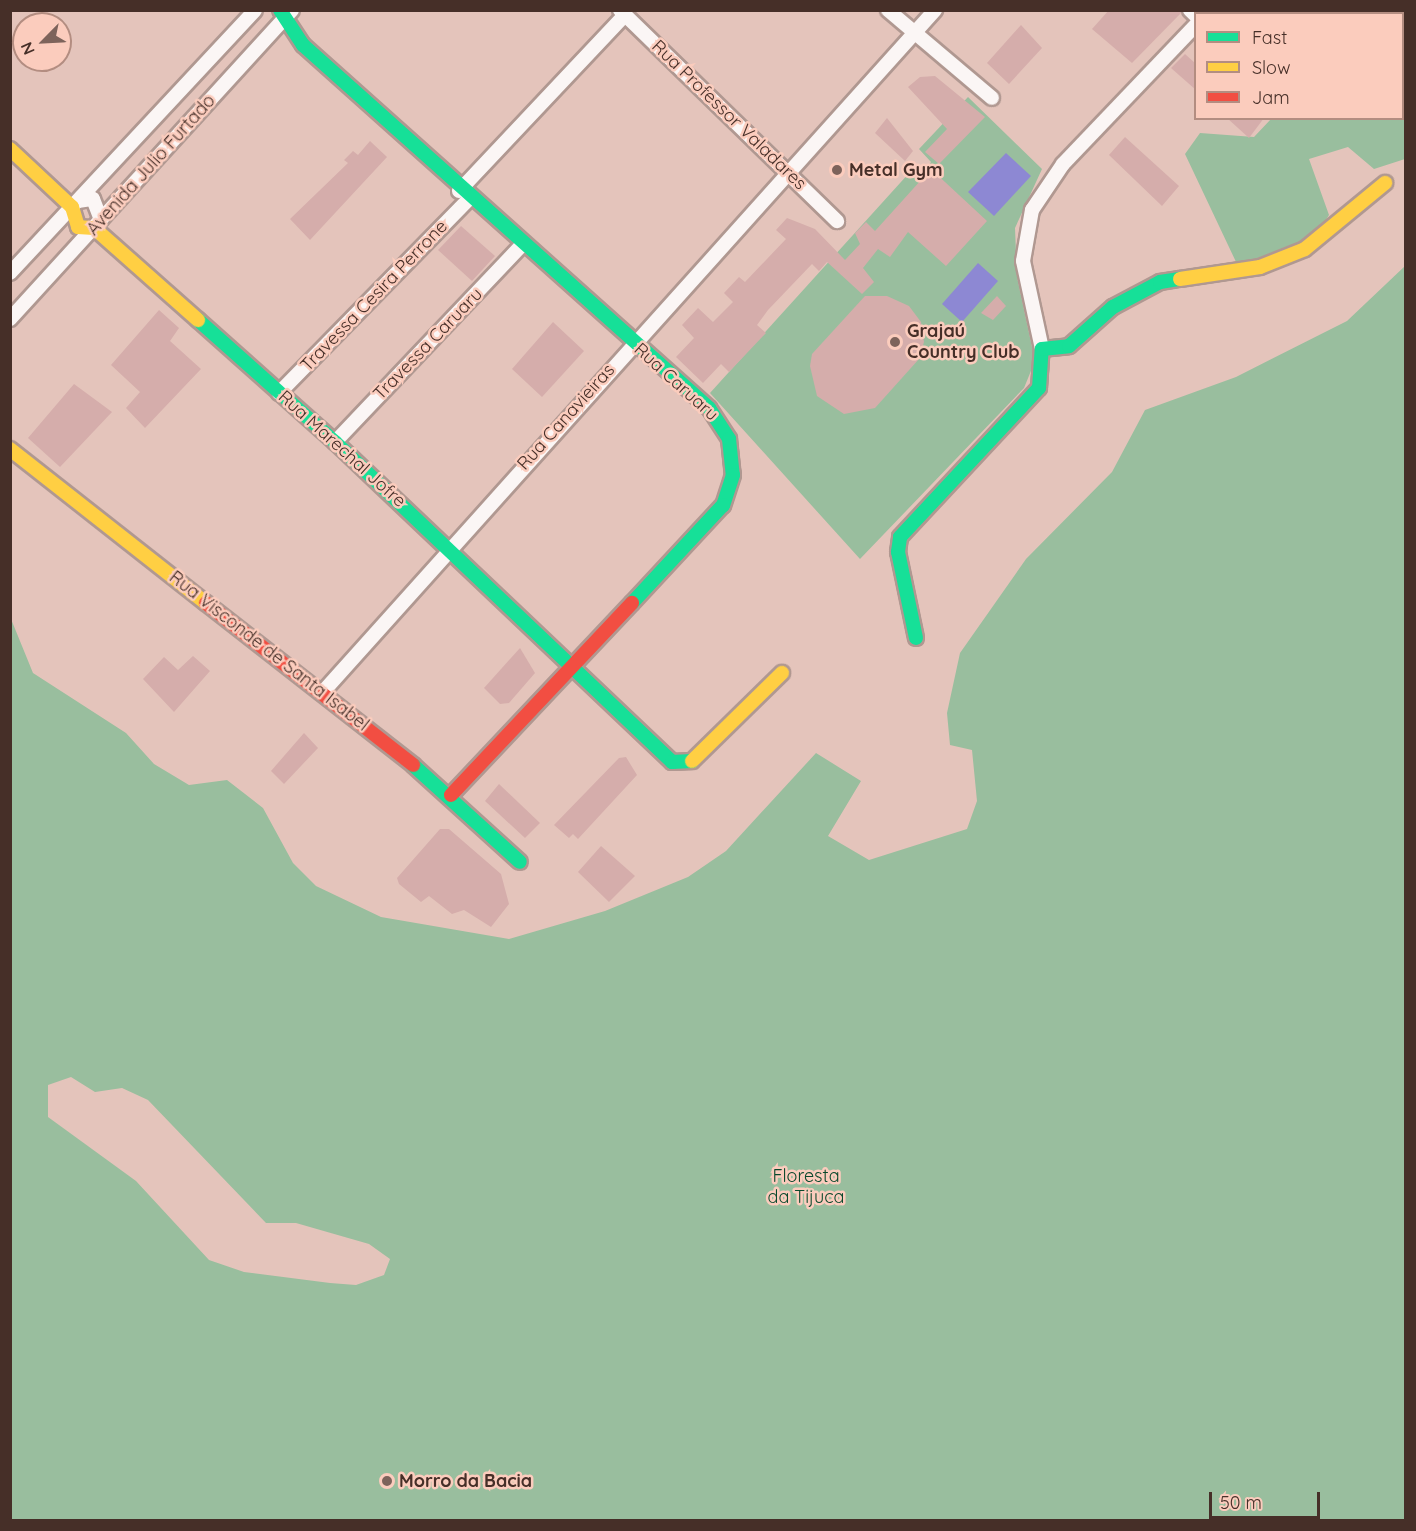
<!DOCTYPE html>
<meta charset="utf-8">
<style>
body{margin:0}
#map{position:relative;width:1416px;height:1531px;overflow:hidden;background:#e4c4bb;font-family:Quicksand,sans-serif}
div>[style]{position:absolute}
.green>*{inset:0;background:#99be9e}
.water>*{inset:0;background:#8d88d3}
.building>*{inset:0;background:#d5adab}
.roads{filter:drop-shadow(2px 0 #b09891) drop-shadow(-2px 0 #b09891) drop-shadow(0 2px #b09891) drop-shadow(0 -2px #b09891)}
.street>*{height:14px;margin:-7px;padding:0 7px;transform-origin:7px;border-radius:7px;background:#fbf6f5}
.fast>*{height:14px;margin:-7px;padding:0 7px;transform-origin:7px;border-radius:7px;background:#16e098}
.slow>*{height:14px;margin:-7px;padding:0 7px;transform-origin:7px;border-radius:7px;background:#ffcf43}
.jam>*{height:14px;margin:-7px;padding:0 7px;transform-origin:7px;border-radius:7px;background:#f24e42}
.dots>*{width:16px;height:16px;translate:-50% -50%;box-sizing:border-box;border:3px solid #fbccbd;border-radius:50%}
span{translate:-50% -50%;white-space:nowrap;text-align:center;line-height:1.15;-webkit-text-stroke:5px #fbccbd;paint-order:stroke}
.street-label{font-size:18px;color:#462f28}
.poi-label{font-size:18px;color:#462f28;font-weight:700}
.left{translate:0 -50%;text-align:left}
.park-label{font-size:18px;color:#09482c}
.frame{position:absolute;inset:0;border:12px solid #462f28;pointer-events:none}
.legend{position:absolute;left:1194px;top:12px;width:210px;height:108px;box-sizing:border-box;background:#fbccbd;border:2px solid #b38d81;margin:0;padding:8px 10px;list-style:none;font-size:18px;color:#462f28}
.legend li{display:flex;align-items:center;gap:12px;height:30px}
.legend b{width:30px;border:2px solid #b38d81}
.north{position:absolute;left:12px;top:12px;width:60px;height:60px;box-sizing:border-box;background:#fbccbd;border:2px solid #b38d81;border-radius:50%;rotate:246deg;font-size:16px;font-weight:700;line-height:24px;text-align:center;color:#462f28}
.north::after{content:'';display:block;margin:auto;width:21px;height:27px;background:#7d635b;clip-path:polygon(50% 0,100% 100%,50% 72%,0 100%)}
.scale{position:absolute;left:1209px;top:1492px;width:111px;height:27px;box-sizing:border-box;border:3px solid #462f28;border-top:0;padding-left:8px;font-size:18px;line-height:21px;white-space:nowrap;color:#462f28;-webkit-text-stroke:4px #fbccbd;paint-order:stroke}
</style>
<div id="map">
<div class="green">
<div style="clip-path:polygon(1362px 11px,1405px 11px,1405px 159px,1374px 169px,1348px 147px,1309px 159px,1329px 215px,1311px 244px,1237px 264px,1185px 154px,1200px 133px,1254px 137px,1271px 119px,1402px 118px,1402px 14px)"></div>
<div style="clip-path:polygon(968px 97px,1042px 169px,1015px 228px,1017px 277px,1035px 361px,1024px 388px,860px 559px,710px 393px,910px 172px,920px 178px,931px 162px,919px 149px)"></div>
<div style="clip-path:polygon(evenodd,1405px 266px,1405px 1520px,11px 1520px,11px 619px,33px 673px,126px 733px,154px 764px,189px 785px,227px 780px,263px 808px,293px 863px,316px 886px,381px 917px,509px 939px,605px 911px,688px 877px,726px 851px,816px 753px,861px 781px,828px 836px,869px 860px,967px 829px,977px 801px,972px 750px,950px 745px,947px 713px,960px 653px,1026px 559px,1112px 472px,1145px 410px,1236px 377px,1347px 321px,1405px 266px,71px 1077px,95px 1092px,122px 1088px,148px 1100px,266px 1223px,296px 1223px,369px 1244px,390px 1259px,384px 1275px,356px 1285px,330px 1283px,244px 1272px,209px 1260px,136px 1181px,48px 1117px,48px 1085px,71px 1077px)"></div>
</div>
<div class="water">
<div style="clip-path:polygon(1006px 153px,1031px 176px,994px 216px,968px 192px)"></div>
<div style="clip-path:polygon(978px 263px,998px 281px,962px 322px,942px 304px)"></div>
</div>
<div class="building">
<div style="clip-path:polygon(1109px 10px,1181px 10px,1181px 13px,1132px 63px,1092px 29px)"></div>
<div style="clip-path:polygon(1021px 25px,1042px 48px,1009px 84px,987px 63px)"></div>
<div style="clip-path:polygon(1185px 54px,1196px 64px,1196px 90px,1171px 68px)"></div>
<div style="clip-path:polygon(935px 76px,985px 117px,939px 164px,925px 152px,947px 129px,908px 87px,920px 77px)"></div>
<div style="clip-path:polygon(887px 118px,913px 151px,905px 161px,875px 133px)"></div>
<div style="clip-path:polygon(1227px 118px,1264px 118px,1249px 138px)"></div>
<div style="clip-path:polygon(1125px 137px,1179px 186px,1162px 206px,1109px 155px)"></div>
<div style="clip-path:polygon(370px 141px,387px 157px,310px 240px,290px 219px,348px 163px,344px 160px,353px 151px,358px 155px)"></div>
<div style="clip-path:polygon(931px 169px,987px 221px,946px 266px,908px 232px,890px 257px,878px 249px,863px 268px,874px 282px,862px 294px,827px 262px,819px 271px,812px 264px,768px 310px,757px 325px,766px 333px,729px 372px,721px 364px,703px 383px,676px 357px,694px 338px,682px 325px,698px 308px,713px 322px,733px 302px,724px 293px,739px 277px,745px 282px,786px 239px,776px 230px,787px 218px,815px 229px,845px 260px,860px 244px,855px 233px,866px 222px,875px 231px)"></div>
<div style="clip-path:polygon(461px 226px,495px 256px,472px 281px,438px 250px)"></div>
<div style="clip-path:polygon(865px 296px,887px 296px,909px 306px,921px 322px,924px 342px,919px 359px,875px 408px,844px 414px,817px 396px,810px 366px,812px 354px)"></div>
<div style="clip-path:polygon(997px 296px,1006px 306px,993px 320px,981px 313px)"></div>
<div style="clip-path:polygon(159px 310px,179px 328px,170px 341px,201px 369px,145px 428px,126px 408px,140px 392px,111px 365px)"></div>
<div style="clip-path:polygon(553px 322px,584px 351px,542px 397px,512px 369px)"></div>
<div style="clip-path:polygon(74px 384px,112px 412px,60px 467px,28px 438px)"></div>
<div style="clip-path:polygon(520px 648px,535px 673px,509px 703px,500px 704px,484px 688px)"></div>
<div style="clip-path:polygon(193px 656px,210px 671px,174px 712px,143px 679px,164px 657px,178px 670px)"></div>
<div style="clip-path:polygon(304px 733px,318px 748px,284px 784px,271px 771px)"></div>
<div style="clip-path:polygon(626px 757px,637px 775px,578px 839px,573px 834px,569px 838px,554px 825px,619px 758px)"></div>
<div style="clip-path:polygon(499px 784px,540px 823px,525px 838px,485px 801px)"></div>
<div style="clip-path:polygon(440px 829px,449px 829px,501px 874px,509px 904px,491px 927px,464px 910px,452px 914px,429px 896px,421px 902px,399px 884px,397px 878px)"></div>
<div style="clip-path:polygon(601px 846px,635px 876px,609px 902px,578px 872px)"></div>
</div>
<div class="roads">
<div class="street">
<div style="left:620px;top:10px;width:303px;rotate:44.2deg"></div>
<div style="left:888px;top:10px;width:136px;rotate:40.2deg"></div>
<div style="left:1190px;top:10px;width:8px;rotate:45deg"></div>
<div style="left:1206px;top:14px;width:5px;rotate:-53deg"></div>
<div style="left:459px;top:191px;width:242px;rotate:-46.7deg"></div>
<div style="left:78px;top:201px;width:15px;rotate:-8deg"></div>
<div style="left:93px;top:199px;width:22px;rotate:69deg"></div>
<div style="left:10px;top:273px;width:359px;rotate:-47deg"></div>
<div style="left:10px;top:319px;width:418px;rotate:-47.6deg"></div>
<div style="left:1042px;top:349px;width:90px;rotate:-102.2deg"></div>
<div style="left:1023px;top:261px;width:52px;rotate:-80deg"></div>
<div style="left:1032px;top:210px;width:55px;rotate:-56deg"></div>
<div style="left:1063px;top:164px;width:192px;rotate:-46.3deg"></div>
<div style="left:279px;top:393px;width:272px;rotate:-45.6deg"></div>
<div style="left:335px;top:442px;width:270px;rotate:-46.5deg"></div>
<div style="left:322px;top:693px;width:918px;rotate:-48.09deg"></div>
</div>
<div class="fast">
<div style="left:280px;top:10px;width:42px;rotate:56.7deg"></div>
<div style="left:303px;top:45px;width:545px;rotate:41.8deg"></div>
<div style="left:709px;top:408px;width:37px;rotate:57deg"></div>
<div style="left:729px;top:439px;width:36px;rotate:84deg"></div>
<div style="left:733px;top:475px;width:32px;rotate:108deg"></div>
<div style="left:723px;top:505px;width:134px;rotate:132.9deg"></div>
<div style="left:198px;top:320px;width:183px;rotate:41.7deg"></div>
<div style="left:335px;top:442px;width:465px;rotate:43.5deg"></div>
<div style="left:672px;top:762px;width:20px;rotate:-3deg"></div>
<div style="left:916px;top:638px;width:88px;rotate:-101.8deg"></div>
<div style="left:898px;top:552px;width:15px;rotate:-82deg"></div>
<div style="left:900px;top:537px;width:204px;rotate:-47deg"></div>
<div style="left:1039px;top:388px;width:39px;rotate:-86deg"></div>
<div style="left:1042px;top:349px;width:27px;rotate:-6deg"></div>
<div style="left:1069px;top:346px;width:59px;rotate:-41.6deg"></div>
<div style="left:1113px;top:307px;width:53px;rotate:-28deg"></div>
<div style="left:1160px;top:282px;width:20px;rotate:-9deg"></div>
<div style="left:413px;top:765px;width:144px;rotate:42.2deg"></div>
</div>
<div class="slow">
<div style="left:10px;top:149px;width:85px;rotate:43.1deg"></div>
<div style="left:72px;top:207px;width:21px;rotate:73deg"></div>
<div style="left:78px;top:227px;width:16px;rotate:4deg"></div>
<div style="left:94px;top:228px;width:139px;rotate:41.5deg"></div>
<div style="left:1180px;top:279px;width:81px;rotate:-8.5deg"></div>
<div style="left:1260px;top:267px;width:48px;rotate:-21.8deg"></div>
<div style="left:1305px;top:249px;width:104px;rotate:-39.5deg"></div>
<div style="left:10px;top:449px;width:249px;rotate:38.2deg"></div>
<div style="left:692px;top:761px;width:126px;rotate:-44.4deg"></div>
</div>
<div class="jam">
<div style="left:206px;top:603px;width:263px;rotate:38deg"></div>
<div style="left:451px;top:795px;width:264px;rotate:-46.7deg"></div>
</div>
</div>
<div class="dots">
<div style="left:837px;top:170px;background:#7d635b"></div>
<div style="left:895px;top:342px;background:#7d635b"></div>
<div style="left:387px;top:1481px;background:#7d635b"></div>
</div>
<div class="street-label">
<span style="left:729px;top:115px;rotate:44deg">Rua Professor Valadares</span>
<span style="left:151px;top:165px;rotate:-48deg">Avenida Julio Furtado</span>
<span style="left:374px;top:296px;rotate:-46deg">Travessa Cesira Perrone</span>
<span style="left:428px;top:344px;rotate:-46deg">Travessa Caruaru</span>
<span style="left:676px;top:382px;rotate:42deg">Rua Caruaru</span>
<span style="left:566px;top:417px;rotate:-48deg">Rua Canavieiras</span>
<span style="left:342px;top:449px;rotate:42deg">Rua Marechal Jofre</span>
<span style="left:269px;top:651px;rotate:38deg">Rua Visconde de Santa Isabel</span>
</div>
<div class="poi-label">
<span class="left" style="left:849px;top:170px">Metal Gym</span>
<span class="left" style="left:907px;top:342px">Grajaú<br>Country Club</span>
<span class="left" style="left:399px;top:1481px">Morro da Bacia</span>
</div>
<div class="park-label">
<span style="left:806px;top:1187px">Floresta<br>da Tijuca</span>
</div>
<div class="frame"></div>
<ul class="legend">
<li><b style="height:8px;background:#16e098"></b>Fast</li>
<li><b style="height:8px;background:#ffcf43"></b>Slow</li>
<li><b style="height:8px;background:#f24e42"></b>Jam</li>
</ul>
<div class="north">N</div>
<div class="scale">50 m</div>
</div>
